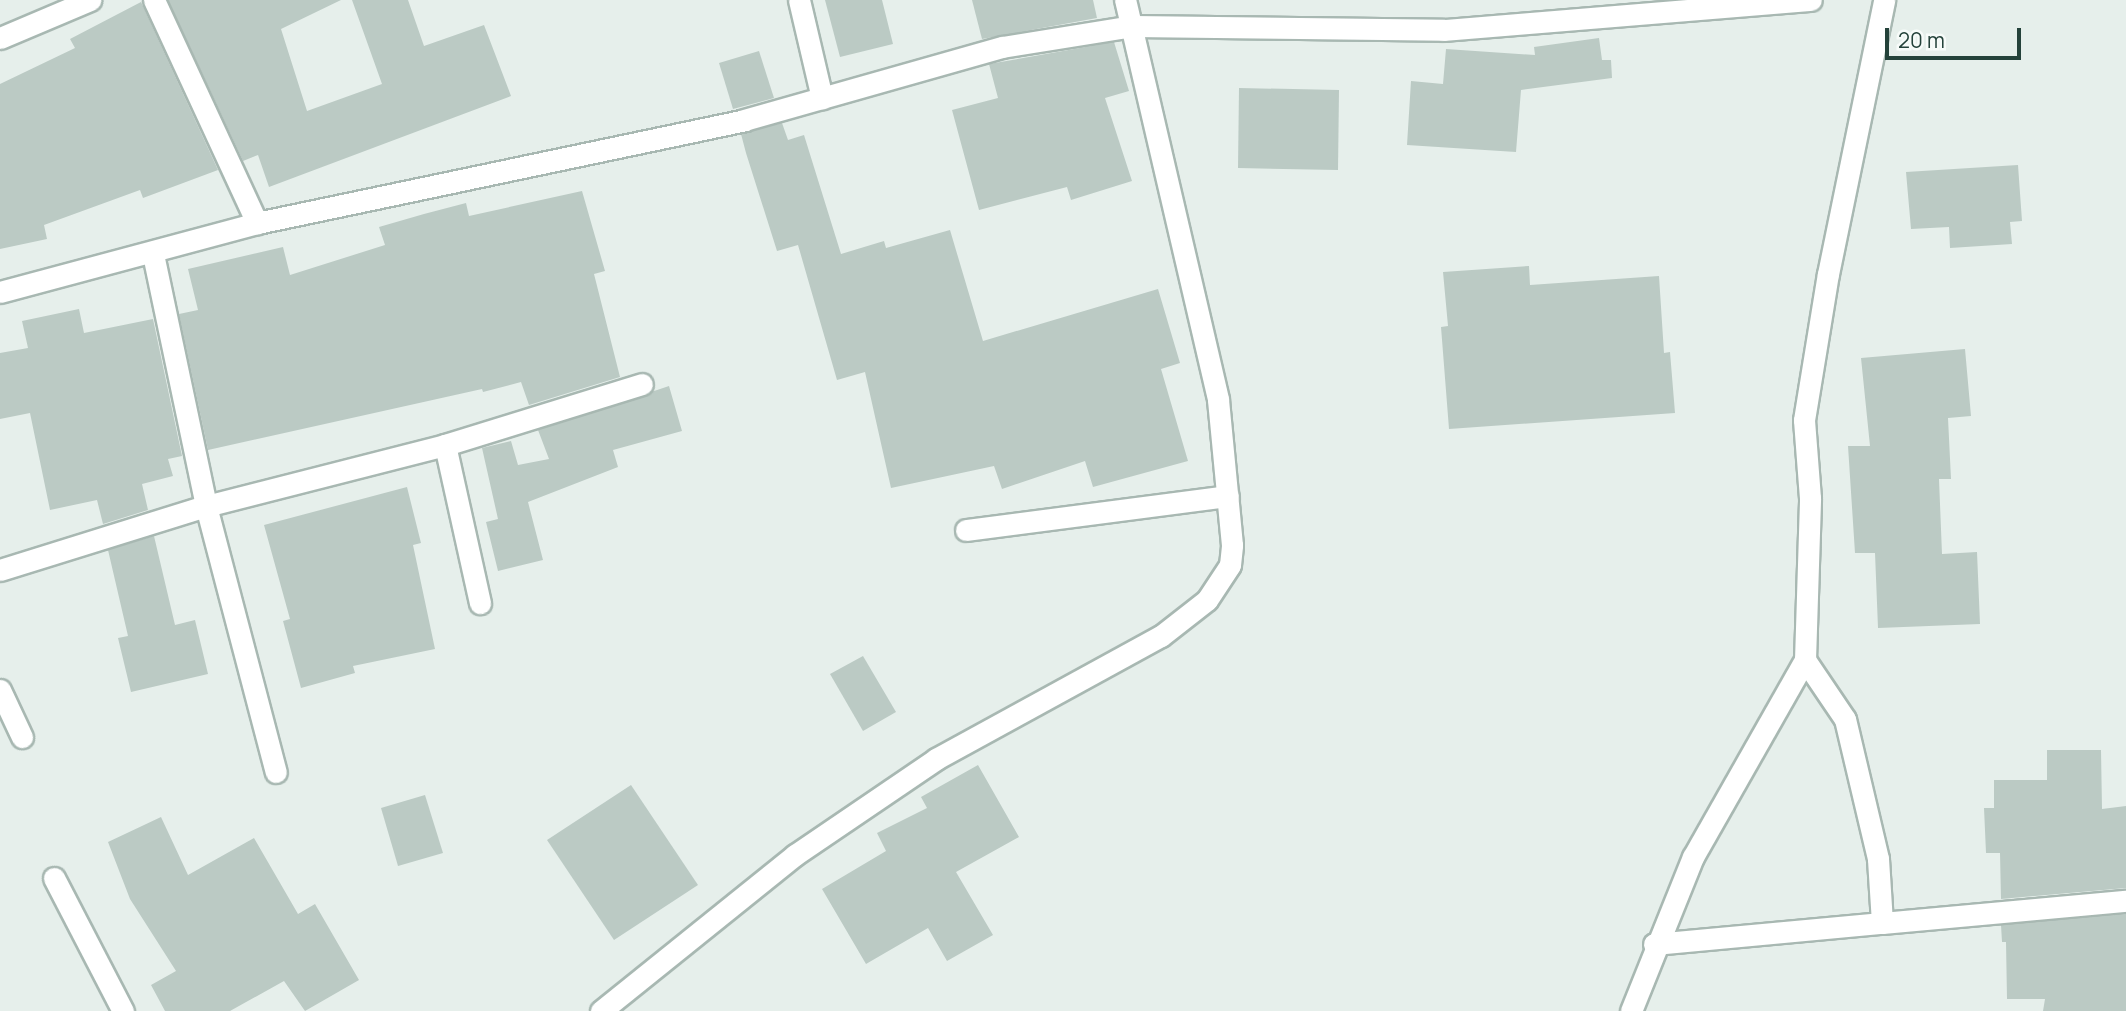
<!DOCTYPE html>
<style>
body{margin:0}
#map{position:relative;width:2126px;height:1011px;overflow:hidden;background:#e6efeb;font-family:Manrope,sans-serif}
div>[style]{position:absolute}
.building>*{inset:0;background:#bbcac4}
.roads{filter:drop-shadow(2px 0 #a8b8b2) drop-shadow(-2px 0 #a8b8b2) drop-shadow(0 2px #a8b8b2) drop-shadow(0 -2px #a8b8b2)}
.minor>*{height:21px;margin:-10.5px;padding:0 10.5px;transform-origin:10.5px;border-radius:10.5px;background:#fff}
span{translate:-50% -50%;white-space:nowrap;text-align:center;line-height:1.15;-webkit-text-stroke:6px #f7fbf9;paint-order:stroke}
.scale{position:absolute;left:1885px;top:28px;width:136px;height:32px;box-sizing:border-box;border:4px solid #24423a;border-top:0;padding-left:9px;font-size:21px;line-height:24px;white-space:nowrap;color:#24423a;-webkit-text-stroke:5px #f7fbf9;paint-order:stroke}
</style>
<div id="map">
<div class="building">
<div style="clip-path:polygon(168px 0,341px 0,281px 29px,307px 111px,382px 84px,352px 0,408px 0,424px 46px,484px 25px,511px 96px,269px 187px,258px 155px,243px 161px)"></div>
<div style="clip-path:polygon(825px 0,882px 0,893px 44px,840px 57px)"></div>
<div style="clip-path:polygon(972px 0,1093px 0,1097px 18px,982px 39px)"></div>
<div style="clip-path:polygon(141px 2px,218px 170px,143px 198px,140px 190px,44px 225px,47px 239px,0 249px,0 84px,75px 48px,70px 39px)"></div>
<div style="clip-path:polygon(1599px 38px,1602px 60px,1611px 60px,1612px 78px,1521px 90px,1516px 152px,1407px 145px,1411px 81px,1443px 84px,1446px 49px,1535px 55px,1534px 47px)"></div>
<div style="clip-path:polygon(1114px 42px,1129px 91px,1105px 98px,1132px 181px,1071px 200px,1067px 187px,979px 210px,952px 110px,998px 98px,989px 64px)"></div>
<div style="clip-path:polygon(759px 51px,774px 98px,733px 109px,719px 63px)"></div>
<div style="clip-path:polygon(1239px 88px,1339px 90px,1338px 170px,1238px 168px)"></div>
<div style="clip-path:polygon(782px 123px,788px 140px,804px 135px,841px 254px,884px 241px,886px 248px,950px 230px,983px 341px,1158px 289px,1180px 363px,1161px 369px,1188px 461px,1093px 487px,1085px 461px,1002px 489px,994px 466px,891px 488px,865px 372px,837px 380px,798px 245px,777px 251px,746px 153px,741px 134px)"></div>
<div style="clip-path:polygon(2018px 165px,2022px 221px,2010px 222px,2012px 244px,1950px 248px,1949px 227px,1911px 229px,1906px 172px)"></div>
<div style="clip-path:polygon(582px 191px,605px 271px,594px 274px,620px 377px,529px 405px,521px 382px,483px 392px,482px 389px,208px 450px,179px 314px,198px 310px,188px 269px,283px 247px,290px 275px,385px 245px,379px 227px,424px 214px,466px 203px,469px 216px)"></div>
<div style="clip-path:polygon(1529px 266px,1530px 285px,1659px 276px,1664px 353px,1670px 352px,1675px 413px,1449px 429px,1441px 327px,1448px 326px,1443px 272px)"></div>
<div style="clip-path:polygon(79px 309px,84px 333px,153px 319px,182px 456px,168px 459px,173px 476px,142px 484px,148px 510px,103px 524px,97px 500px,50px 510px,30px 413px,0 419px,0 353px,28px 348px,22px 321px)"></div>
<div style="clip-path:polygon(1965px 349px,1971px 416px,1948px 418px,1951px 479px,1939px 479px,1942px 554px,1977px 552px,1980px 624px,1878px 628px,1875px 553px,1855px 553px,1848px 446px,1870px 446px,1861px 358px)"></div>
<div style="clip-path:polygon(669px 386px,682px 431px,613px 450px,618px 467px,528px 502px,543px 560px,498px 571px,486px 522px,498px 519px,482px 448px,511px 441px,518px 465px,549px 459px,538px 430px)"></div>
<div style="clip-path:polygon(407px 487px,421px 543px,413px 545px,435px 649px,353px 666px,355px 673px,301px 688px,283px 621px,290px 619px,264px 525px)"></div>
<div style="clip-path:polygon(154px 536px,175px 625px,195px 620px,208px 674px,131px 692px,118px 638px,128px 636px,108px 550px)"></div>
<div style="clip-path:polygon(863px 656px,896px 712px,863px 731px,830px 674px)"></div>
<div style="clip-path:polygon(2047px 750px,2101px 750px,2102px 809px,2126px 806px,2126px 888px,2001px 899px,2000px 853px,1986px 853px,1984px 808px,1994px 808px,1994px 780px,2047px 780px)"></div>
<div style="clip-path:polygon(978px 765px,1019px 837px,956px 872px,993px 935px,947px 961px,928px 928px,866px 964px,822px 889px,886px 851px,877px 833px,927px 808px,921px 797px)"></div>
<div style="clip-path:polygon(631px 785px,698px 885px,614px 940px,547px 840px)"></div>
<div style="clip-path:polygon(425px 795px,443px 853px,398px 866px,381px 808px)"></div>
<div style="clip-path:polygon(161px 817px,188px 875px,254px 838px,298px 914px,315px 904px,359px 980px,305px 1011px,284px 981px,230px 1011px,165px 1011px,151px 985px,176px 971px,130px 899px,108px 842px)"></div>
<div style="clip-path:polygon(2126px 914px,2126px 1011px,2043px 1011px,2045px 999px,2007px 999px,2006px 942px,2002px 942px,2001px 925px)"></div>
</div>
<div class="roads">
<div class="minor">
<div style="left:154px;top:0;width:246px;rotate:65.2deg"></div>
<div style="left:799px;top:0;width:101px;rotate:76.8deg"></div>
<div style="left:0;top:38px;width:98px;rotate:-22.9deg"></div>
<div style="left:153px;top:254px;width:258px;rotate:78.1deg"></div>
<div style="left:206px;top:506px;width:275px;rotate:75.3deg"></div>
<div style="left:0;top:292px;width:266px;rotate:-15deg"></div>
<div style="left:257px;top:223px;width:498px;rotate:-11.9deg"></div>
<div style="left:744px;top:120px;width:268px;rotate:-15.8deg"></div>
<div style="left:1002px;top:47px;width:133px;rotate:-9.1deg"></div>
<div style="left:1133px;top:26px;width:311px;rotate:0.7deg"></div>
<div style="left:1444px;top:30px;width:368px;rotate:-4.7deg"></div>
<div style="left:445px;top:445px;width:162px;rotate:77.5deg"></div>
<div style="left:966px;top:530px;width:264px;rotate:-7.4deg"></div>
<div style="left:0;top:570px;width:216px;rotate:-17.3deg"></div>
<div style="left:206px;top:506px;width:247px;rotate:-14.3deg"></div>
<div style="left:445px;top:445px;width:206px;rotate:-17.2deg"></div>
<div style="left:1805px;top:660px;width:71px;rotate:55.9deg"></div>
<div style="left:1845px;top:719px;width:144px;rotate:76.7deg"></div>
<div style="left:1878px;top:859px;width:64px;rotate:86.4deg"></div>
<div style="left:1882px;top:923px;width:245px;rotate:-5.2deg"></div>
<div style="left:0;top:690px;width:52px;rotate:64.9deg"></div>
<div style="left:54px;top:878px;width:150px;rotate:62.6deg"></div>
<div style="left:1654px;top:944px;width:229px;rotate:-5.3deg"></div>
<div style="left:601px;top:1011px;width:249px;rotate:-38.8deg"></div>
<div style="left:795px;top:855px;width:171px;rotate:-34.2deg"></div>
<div style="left:936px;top:759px;width:256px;rotate:-28.7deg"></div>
<div style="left:1161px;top:636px;width:58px;rotate:-38deg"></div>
<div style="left:1207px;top:600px;width:42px;rotate:-56.7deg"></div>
<div style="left:1230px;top:565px;width:20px;rotate:-84deg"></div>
<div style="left:1232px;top:545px;width:147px;rotate:-95.5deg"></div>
<div style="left:1218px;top:399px;width:410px;rotate:-103.1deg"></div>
<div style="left:1631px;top:1011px;width:166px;rotate:-68.1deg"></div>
<div style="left:1693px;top:857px;width:227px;rotate:-60.4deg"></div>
<div style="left:1805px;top:660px;width:162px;rotate:-88.2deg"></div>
<div style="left:1810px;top:498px;width:78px;rotate:-94.4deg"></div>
<div style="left:1804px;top:420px;width:148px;rotate:-80.7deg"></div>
<div style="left:1828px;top:274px;width:280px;rotate:-78.4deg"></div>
</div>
</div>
<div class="scale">20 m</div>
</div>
